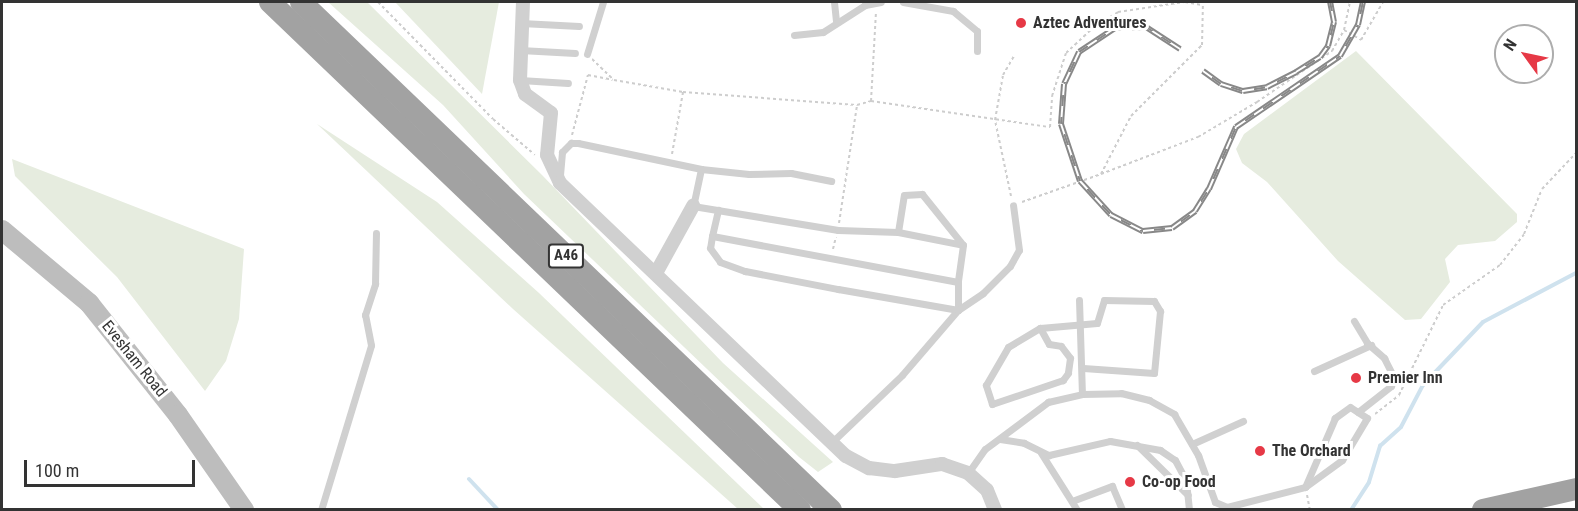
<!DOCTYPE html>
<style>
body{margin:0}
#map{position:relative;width:1578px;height:511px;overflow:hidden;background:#fff;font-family:"Roboto Condensed",sans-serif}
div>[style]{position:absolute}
.green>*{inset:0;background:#e6ecdf}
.stream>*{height:4px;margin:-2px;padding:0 2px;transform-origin:2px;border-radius:2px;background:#cfe2ee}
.path>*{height:2px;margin-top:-1px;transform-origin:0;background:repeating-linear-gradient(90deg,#cdcdcd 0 3px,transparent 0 6px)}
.service>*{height:7px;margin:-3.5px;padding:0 3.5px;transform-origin:3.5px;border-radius:3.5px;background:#d0d0d0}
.minor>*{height:14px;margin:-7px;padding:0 7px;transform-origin:7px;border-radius:7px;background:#d0d0d0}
.secondary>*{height:20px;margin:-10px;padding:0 10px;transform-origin:10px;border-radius:10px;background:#bdbdbd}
.trunk>*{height:22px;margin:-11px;padding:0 11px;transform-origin:11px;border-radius:11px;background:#a2a2a2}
.rail>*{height:6px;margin-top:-3px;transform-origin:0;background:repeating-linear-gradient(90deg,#fff 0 11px,#888 0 22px);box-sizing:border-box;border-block:2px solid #888}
.dots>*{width:16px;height:16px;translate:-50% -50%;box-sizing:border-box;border:3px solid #fff;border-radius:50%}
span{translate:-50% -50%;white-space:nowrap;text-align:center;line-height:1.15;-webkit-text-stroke:6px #fff;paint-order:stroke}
.shield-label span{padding:2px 4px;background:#fff;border:2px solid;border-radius:4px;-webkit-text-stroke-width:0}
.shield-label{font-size:15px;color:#333;font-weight:700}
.poi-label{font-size:16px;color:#333;font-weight:700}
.left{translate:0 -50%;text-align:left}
.street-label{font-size:16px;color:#333}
.frame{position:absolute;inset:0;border:3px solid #333;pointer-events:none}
.north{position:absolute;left:1494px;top:24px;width:60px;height:60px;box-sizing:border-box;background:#fff;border:2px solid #adadad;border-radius:50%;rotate:303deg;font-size:16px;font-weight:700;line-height:24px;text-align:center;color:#333}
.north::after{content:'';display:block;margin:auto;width:21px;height:27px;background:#e63946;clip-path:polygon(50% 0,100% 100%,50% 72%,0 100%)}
.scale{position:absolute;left:24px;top:460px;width:171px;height:27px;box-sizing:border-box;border:3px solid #333;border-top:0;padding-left:8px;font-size:18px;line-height:21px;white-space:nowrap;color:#333;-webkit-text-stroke:4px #fff;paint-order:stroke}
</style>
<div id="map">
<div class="green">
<div style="clip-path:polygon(328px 2px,367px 2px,542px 175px,723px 363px,833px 462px,818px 472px,799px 457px,524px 194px,443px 105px)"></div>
<div style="clip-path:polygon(395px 2px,499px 2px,482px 94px)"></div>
<div style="clip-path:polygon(1356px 51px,1517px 214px,1517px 222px,1495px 241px,1458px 245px,1445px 259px,1450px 282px,1421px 319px,1405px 320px,1338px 261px,1267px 182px,1242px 163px,1236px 149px,1244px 134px)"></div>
<div style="clip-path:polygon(317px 124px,437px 202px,539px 293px,764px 509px,738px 509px,513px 309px)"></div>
<div style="clip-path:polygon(12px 159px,244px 249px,239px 319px,226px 361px,205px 391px,117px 277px,15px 176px)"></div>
</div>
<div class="stream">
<div style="left:469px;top:479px;width:42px;rotate:46.9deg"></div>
<div style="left:1351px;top:510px;width:33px;rotate:-57deg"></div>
<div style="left:1369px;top:482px;width:38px;rotate:-73deg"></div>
<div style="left:1380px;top:446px;width:28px;rotate:-42deg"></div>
<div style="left:1401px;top:427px;width:47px;rotate:-62.4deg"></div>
<div style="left:1423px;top:385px;width:87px;rotate:-46.4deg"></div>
<div style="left:1483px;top:322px;width:105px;rotate:-27.8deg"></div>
</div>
<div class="path">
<div style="left:378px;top:2px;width:164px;rotate:45.5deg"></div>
<div style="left:493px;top:119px;width:55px;rotate:40.6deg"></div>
<div style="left:1185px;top:2px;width:17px;rotate:10deg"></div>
<div style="left:1344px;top:30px;width:29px;rotate:-78deg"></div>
<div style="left:592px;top:59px;width:30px;rotate:44deg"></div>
<div style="left:614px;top:80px;width:70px;rotate:9.9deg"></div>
<div style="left:683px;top:92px;width:174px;rotate:4.3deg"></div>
<div style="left:857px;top:105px;width:15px;rotate:-16deg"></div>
<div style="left:871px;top:101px;width:181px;rotate:8.3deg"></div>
<div style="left:1050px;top:127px;width:31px;rotate:-86deg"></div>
<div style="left:1052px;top:96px;width:45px;rotate:-72deg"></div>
<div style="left:1066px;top:53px;width:40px;rotate:-43deg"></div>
<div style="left:1095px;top:26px;width:27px;rotate:-31deg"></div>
<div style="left:1118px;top:12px;width:67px;rotate:-8.6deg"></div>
<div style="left:871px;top:101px;width:90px;rotate:-86.8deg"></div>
<div style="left:572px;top:135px;width:62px;rotate:-75.1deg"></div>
<div style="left:588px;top:75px;width:25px;rotate:11deg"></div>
<div style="left:672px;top:154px;width:63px;rotate:-79.9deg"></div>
<div style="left:1101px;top:174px;width:104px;rotate:-20.9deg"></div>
<div style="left:1198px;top:137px;width:69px;rotate:-30.7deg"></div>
<div style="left:1257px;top:102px;width:91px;rotate:-34.2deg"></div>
<div style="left:1332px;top:51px;width:24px;rotate:-60deg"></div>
<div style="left:1344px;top:30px;width:20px;rotate:30deg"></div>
<div style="left:1361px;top:40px;width:44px;rotate:-59.9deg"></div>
<div style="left:1011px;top:196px;width:78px;rotate:-101.9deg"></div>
<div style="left:995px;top:120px;width:46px;rotate:-79.9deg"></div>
<div style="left:1003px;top:75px;width:22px;rotate:-60deg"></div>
<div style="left:1022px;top:202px;width:84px;rotate:-19.5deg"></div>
<div style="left:1101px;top:174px;width:65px;rotate:-62.7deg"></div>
<div style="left:1131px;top:116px;width:100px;rotate:-45deg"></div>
<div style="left:1202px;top:45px;width:43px;rotate:-88.7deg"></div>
<div style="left:839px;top:223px;width:119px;rotate:-81.3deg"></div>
<div style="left:833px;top:249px;width:12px;rotate:-76deg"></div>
<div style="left:1375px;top:414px;width:31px;rotate:-38deg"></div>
<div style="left:1399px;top:395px;width:100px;rotate:-63.9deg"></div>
<div style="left:1443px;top:305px;width:70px;rotate:-35.1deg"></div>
<div style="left:1500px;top:265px;width:39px;rotate:-52deg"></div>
<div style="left:1524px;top:234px;width:48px;rotate:-68.2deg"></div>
<div style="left:1542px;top:189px;width:50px;rotate:-46.6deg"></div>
<div style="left:1307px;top:495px;width:15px;rotate:79deg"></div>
</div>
<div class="service">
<div style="left:834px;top:2px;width:20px;rotate:84deg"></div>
<div style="left:903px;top:2px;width:51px;rotate:10.2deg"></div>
<div style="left:953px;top:11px;width:31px;rotate:40deg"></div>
<div style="left:977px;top:31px;width:20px;rotate:90deg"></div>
<div style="left:521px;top:23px;width:58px;rotate:3deg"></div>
<div style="left:794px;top:35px;width:29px;rotate:-6deg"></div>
<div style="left:823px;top:32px;width:50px;rotate:-32.7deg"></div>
<div style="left:865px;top:5px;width:16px;rotate:-11deg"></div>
<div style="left:520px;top:50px;width:55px;rotate:3.1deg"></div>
<div style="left:587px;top:54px;width:54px;rotate:-72.9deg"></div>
<div style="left:520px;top:80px;width:48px;rotate:3.6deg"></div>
<div style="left:701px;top:169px;width:38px;rotate:102deg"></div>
<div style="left:693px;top:206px;width:147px;rotate:9.4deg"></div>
<div style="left:838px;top:230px;width:60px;rotate:1.9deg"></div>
<div style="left:898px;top:232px;width:66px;rotate:11.3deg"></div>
<div style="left:963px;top:245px;width:37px;rotate:98deg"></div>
<div style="left:958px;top:282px;width:250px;rotate:-169.4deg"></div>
<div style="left:712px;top:236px;width:27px;rotate:-77deg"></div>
<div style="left:560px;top:175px;width:23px;rotate:-85deg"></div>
<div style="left:562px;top:152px;width:13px;rotate:-45deg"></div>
<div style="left:571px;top:143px;width:7px"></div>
<div style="left:578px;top:143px;width:126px;rotate:11.9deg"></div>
<div style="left:701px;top:169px;width:48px;rotate:5.9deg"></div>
<div style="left:749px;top:174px;width:42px;rotate:-1.4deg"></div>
<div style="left:791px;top:173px;width:41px;rotate:11.3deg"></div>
<div style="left:898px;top:232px;width:37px;rotate:-81deg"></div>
<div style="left:904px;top:195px;width:18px;rotate:-3deg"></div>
<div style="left:922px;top:194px;width:65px;rotate:51.2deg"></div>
<div style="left:712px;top:236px;width:12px;rotate:99deg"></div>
<div style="left:710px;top:248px;width:17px;rotate:54deg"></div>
<div style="left:720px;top:262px;width:27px;rotate:20deg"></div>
<div style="left:745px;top:271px;width:95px;rotate:11deg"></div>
<div style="left:838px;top:289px;width:122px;rotate:9.9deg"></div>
<div style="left:958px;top:310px;width:28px;rotate:-90deg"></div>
<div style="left:1079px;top:300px;width:94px;rotate:88.2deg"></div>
<div style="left:1354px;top:321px;width:26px;rotate:59deg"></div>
<div style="left:1367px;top:343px;width:23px;rotate:41deg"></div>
<div style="left:1384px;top:358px;width:20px;rotate:63deg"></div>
<div style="left:1393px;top:376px;width:10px;rotate:101deg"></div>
<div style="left:1391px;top:386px;width:42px;rotate:141.8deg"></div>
<div style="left:1040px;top:328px;width:18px;rotate:61deg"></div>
<div style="left:1049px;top:344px;width:12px;rotate:9deg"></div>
<div style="left:1061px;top:346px;width:15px;rotate:53deg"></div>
<div style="left:1070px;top:358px;width:15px;rotate:98deg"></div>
<div style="left:1068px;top:373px;width:9px;rotate:126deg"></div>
<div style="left:1063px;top:380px;width:75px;rotate:161.3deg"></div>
<div style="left:992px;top:404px;width:20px;rotate:-108deg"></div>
<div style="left:986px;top:385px;width:44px;rotate:-59.9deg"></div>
<div style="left:1008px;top:347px;width:37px;rotate:-31deg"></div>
<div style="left:1040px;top:328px;width:57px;rotate:-5deg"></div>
<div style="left:1097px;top:323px;width:24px;rotate:-73deg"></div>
<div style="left:1104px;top:300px;width:50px;rotate:1.1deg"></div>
<div style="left:1154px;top:301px;width:12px;rotate:59deg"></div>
<div style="left:1160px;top:311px;width:62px;rotate:95.5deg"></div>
<div style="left:1154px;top:373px;width:71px;rotate:-176deg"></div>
<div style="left:1314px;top:371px;width:63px;rotate:-24.5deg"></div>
<div style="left:1000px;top:439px;width:24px;rotate:9deg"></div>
<div style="left:1024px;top:443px;width:28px;rotate:26deg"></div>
<div style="left:1049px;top:455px;width:63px;rotate:-12.9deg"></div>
<div style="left:1110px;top:441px;width:51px;rotate:10.2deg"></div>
<div style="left:1160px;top:450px;width:18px;rotate:34deg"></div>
<div style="left:1175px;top:460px;width:24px;rotate:62deg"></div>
<div style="left:1186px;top:481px;width:29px;rotate:84deg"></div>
<div style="left:832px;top:442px;width:97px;rotate:-43.7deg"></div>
<div style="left:902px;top:375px;width:86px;rotate:-49.3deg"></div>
<div style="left:958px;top:310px;width:30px;rotate:-34deg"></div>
<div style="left:983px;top:293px;width:38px;rotate:-45deg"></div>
<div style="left:1010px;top:266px;width:18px;rotate:-61deg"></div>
<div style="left:1019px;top:250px;width:45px;rotate:-97.6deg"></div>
<div style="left:1192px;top:444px;width:56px;rotate:-24.3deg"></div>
<div style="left:1137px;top:445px;width:71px;rotate:44.4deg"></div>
<div style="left:1041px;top:453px;width:67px;rotate:57.7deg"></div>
<div style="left:968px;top:473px;width:29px;rotate:-55deg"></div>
<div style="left:985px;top:449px;width:79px;rotate:-36.7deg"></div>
<div style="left:1048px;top:402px;width:35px;rotate:-13deg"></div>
<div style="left:1082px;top:394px;width:39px;rotate:-1deg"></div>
<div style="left:1121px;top:393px;width:29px;rotate:14deg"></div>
<div style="left:1149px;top:400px;width:29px;rotate:29deg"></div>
<div style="left:1174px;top:414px;width:48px;rotate:59.7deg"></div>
<div style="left:1198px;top:455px;width:50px;rotate:70.1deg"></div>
<div style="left:1215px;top:502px;width:13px;rotate:23deg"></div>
<div style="left:1227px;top:507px;width:81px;rotate:-14.4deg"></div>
<div style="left:1305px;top:487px;width:46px;rotate:-36.1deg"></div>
<div style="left:1342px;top:460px;width:49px;rotate:-59.2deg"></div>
<div style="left:1367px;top:418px;width:20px;rotate:-147deg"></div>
<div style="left:1350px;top:407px;width:19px;rotate:144deg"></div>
<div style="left:1335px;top:418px;width:75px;rotate:113.5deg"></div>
<div style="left:1072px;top:501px;width:43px;rotate:-20.6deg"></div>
<div style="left:1112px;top:486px;width:26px;rotate:67deg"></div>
<div style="left:321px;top:510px;width:172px;rotate:-73.1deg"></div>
<div style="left:371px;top:345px;width:31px;rotate:-101deg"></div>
<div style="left:365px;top:315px;width:33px;rotate:-72deg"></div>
<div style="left:375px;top:284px;width:51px;rotate:-88.9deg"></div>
</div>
<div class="minor">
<div style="left:523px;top:2px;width:78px;rotate:92.2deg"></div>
<div style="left:520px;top:80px;width:15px;rotate:70deg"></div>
<div style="left:525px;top:94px;width:32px;rotate:36deg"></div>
<div style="left:551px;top:113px;width:42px;rotate:95.4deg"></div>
<div style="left:547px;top:155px;width:31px;rotate:65deg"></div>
<div style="left:560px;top:183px;width:395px;rotate:43.7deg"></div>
<div style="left:846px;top:456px;width:26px;rotate:28deg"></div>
<div style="left:869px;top:468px;width:26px;rotate:7deg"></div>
<div style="left:895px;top:471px;width:48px;rotate:-8.5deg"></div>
<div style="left:942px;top:464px;width:28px;rotate:19deg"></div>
<div style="left:968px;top:473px;width:25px;rotate:42deg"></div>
<div style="left:987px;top:490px;width:22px;rotate:68deg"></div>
<div style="left:656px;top:273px;width:77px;rotate:-61.1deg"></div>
</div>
<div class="secondary">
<div style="left:2px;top:230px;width:114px;rotate:40deg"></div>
<div style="left:89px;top:303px;width:143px;rotate:51.5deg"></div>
<div style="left:178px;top:415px;width:116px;rotate:55.2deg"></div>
</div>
<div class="trunk">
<div style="left:270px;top:2px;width:734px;rotate:43.79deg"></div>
<div style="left:301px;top:2px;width:734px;rotate:43.79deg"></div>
<div style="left:1483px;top:510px;width:95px;rotate:-12.7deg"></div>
</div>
<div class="rail">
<div style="left:1180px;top:49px;width:40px;rotate:-147.1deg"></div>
<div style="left:1146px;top:27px;width:31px;rotate:178deg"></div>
<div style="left:1115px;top:28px;width:43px;rotate:146.3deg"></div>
<div style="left:1079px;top:52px;width:35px;rotate:115deg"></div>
<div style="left:1064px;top:84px;width:40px;rotate:94.3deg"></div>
<div style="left:1061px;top:124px;width:60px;rotate:71.6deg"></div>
<div style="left:1080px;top:181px;width:46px;rotate:47.6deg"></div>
<div style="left:1111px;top:215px;width:36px;rotate:27deg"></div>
<div style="left:1143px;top:231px;width:29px;rotate:-6deg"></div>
<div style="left:1172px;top:228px;width:29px;rotate:-36deg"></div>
<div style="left:1195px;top:211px;width:26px;rotate:-58deg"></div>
<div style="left:1209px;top:189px;width:68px;rotate:-66.5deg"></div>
<div style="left:1236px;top:127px;width:126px;rotate:-34.3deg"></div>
<div style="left:1340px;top:56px;width:36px;rotate:-60deg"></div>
<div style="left:1358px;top:25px;width:24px;rotate:-78deg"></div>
<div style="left:1203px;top:71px;width:22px;rotate:36deg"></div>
<div style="left:1221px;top:84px;width:23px;rotate:18deg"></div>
<div style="left:1243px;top:91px;width:24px;rotate:-9deg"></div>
<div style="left:1267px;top:87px;width:33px;rotate:-27deg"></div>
<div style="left:1296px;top:72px;width:28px;rotate:-32deg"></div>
<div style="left:1320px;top:57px;width:14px;rotate:-54deg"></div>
<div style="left:1328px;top:46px;width:25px;rotate:-76deg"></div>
<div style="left:1334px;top:22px;width:20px;rotate:-101deg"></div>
</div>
<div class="dots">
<div style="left:1021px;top:23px;background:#e63946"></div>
<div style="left:1356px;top:378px;background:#e63946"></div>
<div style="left:1260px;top:451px;background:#e63946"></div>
<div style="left:1130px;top:482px;background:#e63946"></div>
</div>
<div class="shield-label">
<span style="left:566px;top:256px">A46</span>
</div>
<div class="poi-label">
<span class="left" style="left:1033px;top:23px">Aztec Adventures</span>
<span class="left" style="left:1368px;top:378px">Premier Inn</span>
<span class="left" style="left:1272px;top:451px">The Orchard</span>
<span class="left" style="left:1142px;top:482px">Co-op Food</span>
</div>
<div class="street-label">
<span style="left:134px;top:359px;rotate:51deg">Evesham Road</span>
</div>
<div class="frame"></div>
<div class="north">N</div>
<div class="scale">100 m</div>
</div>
